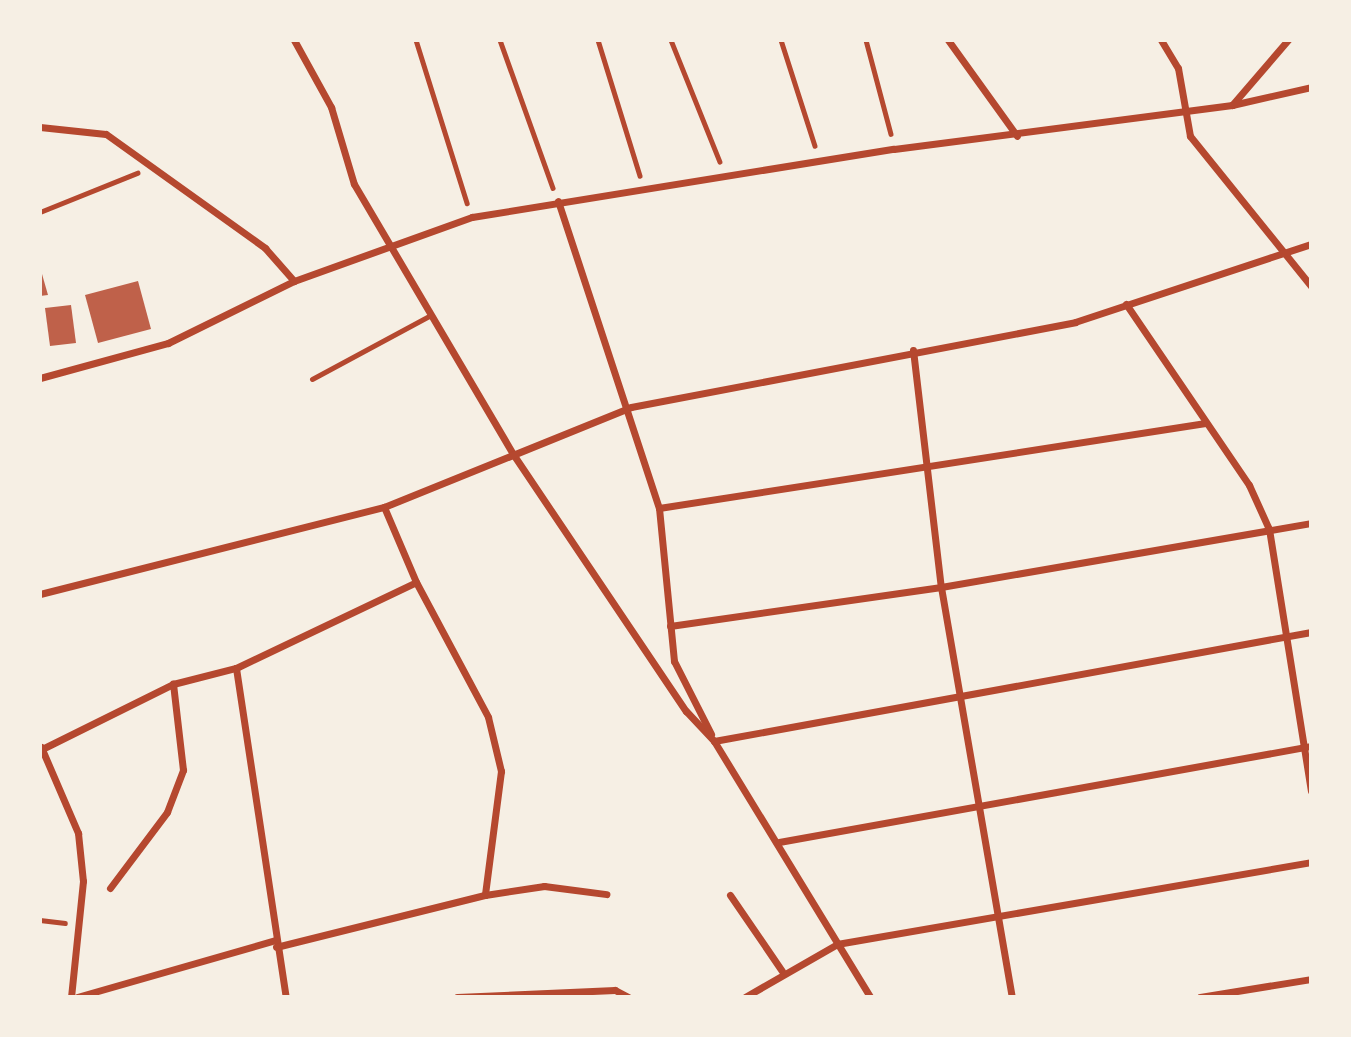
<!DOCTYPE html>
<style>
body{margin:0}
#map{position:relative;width:1351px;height:1037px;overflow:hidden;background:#f6efe4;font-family:"DM Sans",sans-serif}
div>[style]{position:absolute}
.building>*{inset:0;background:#bf614a}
.path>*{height:4.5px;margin:-2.25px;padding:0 2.25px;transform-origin:2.25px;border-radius:2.25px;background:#b5482f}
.service>*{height:5px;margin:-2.5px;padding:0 2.5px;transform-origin:2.5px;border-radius:2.5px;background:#b5482f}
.minor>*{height:7px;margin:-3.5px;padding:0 3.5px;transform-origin:3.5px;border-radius:3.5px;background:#b5482f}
span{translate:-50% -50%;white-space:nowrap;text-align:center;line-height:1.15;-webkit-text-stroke:7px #f6efe4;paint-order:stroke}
.frame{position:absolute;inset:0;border:42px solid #f6efe4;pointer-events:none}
</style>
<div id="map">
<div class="building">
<div style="clip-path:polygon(40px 267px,48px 295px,40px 296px)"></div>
<div style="clip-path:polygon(138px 281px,151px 329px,98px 343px,85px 295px)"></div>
<div style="clip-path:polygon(71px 305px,76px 343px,50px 346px,45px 308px)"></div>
</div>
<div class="path">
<div style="left:416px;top:40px;width:171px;rotate:72.6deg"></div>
<div style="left:500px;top:40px;width:157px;rotate:70.3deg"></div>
<div style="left:598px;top:40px;width:142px;rotate:72.8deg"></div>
<div style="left:671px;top:40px;width:131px;rotate:68.1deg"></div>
<div style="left:781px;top:40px;width:111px;rotate:72.2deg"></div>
<div style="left:866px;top:40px;width:97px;rotate:75.1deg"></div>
<div style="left:40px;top:212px;width:105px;rotate:-21.9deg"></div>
<div style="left:40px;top:920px;width:25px;rotate:7deg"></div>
</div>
<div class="service">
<div style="left:312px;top:379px;width:135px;rotate:-28.3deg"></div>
</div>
<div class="minor">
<div style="left:294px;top:40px;width:77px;rotate:61.1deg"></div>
<div style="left:331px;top:107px;width:80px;rotate:73.4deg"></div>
<div style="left:354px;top:184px;width:313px;rotate:59.5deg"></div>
<div style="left:513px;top:454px;width:310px;rotate:56.1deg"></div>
<div style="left:686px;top:711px;width:41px;rotate:47deg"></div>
<div style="left:714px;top:741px;width:300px;rotate:58.6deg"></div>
<div style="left:948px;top:40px;width:118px;rotate:54.3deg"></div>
<div style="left:1161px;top:40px;width:33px;rotate:59deg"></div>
<div style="left:1178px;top:68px;width:69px;rotate:80deg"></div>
<div style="left:1190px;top:136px;width:193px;rotate:51.1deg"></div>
<div style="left:1232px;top:105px;width:86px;rotate:-49.3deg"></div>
<div style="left:40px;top:127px;width:66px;rotate:6.1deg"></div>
<div style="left:106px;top:134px;width:196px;rotate:35.6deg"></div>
<div style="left:265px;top:248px;width:44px;rotate:48.7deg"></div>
<div style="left:558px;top:201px;width:323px;rotate:71.8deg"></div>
<div style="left:659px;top:508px;width:154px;rotate:84.4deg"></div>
<div style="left:674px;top:661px;width:82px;rotate:63.1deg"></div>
<div style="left:1126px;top:304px;width:219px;rotate:55.8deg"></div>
<div style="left:1249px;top:485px;width:48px;rotate:65.6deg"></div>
<div style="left:1269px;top:529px;width:265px;rotate:80.9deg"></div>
<div style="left:913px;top:350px;width:239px;rotate:83.3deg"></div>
<div style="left:941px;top:587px;width:416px;rotate:80.2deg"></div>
<div style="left:40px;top:378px;width:133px;rotate:-15.3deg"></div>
<div style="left:168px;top:343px;width:140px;rotate:-26.2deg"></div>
<div style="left:294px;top:281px;width:189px;rotate:-19.8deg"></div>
<div style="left:472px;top:217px;width:427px;rotate:-9.2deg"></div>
<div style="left:894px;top:149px;width:341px;rotate:-7.4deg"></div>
<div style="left:1232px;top:105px;width:81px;rotate:-12.8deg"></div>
<div style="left:384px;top:507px;width:82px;rotate:66.9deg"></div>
<div style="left:416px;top:582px;width:153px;rotate:61.9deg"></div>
<div style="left:488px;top:717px;width:56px;rotate:76.5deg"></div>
<div style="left:501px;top:771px;width:125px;rotate:97.4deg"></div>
<div style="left:659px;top:508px;width:553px;rotate:-8.85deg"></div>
<div style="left:40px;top:594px;width:355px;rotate:-14.2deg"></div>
<div style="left:384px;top:507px;width:266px;rotate:-22deg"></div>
<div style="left:631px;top:407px;width:452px;rotate:-10.8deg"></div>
<div style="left:1075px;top:322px;width:249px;rotate:-18.3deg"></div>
<div style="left:670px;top:626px;width:274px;rotate:-8.2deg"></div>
<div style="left:941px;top:587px;width:375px;rotate:-9.8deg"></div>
<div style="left:236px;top:668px;width:333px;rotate:81.4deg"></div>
<div style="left:714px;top:741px;width:607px;rotate:-10.35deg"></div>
<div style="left:41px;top:747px;width:94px;rotate:66.7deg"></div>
<div style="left:78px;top:833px;width:48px;rotate:84.1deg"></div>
<div style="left:83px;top:881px;width:117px;rotate:95.9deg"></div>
<div style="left:42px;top:749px;width:146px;rotate:-26.4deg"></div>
<div style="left:173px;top:684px;width:65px;rotate:-14.3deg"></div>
<div style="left:236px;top:668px;width:199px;rotate:-25.5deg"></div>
<div style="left:779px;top:842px;width:541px;rotate:-10.23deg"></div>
<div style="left:110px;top:888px;width:95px;rotate:-53.1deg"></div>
<div style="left:167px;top:812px;width:45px;rotate:-69.1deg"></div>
<div style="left:183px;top:770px;width:87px;rotate:-96.6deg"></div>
<div style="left:730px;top:895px;width:92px;rotate:55.6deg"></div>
<div style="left:276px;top:947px;width:215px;rotate:-14deg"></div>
<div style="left:485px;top:895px;width:60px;rotate:-8.7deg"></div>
<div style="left:544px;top:886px;width:63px;rotate:7.4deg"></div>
<div style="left:77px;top:997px;width:207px;rotate:-16deg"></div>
<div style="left:457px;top:997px;width:158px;rotate:-2.5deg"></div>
<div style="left:615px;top:990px;width:15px;rotate:28deg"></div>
<div style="left:745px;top:997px;width:106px;rotate:-29.9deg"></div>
<div style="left:837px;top:944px;width:481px;rotate:-9.8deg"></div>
<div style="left:1200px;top:997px;width:112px;rotate:-9.2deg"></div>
</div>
<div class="frame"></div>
</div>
